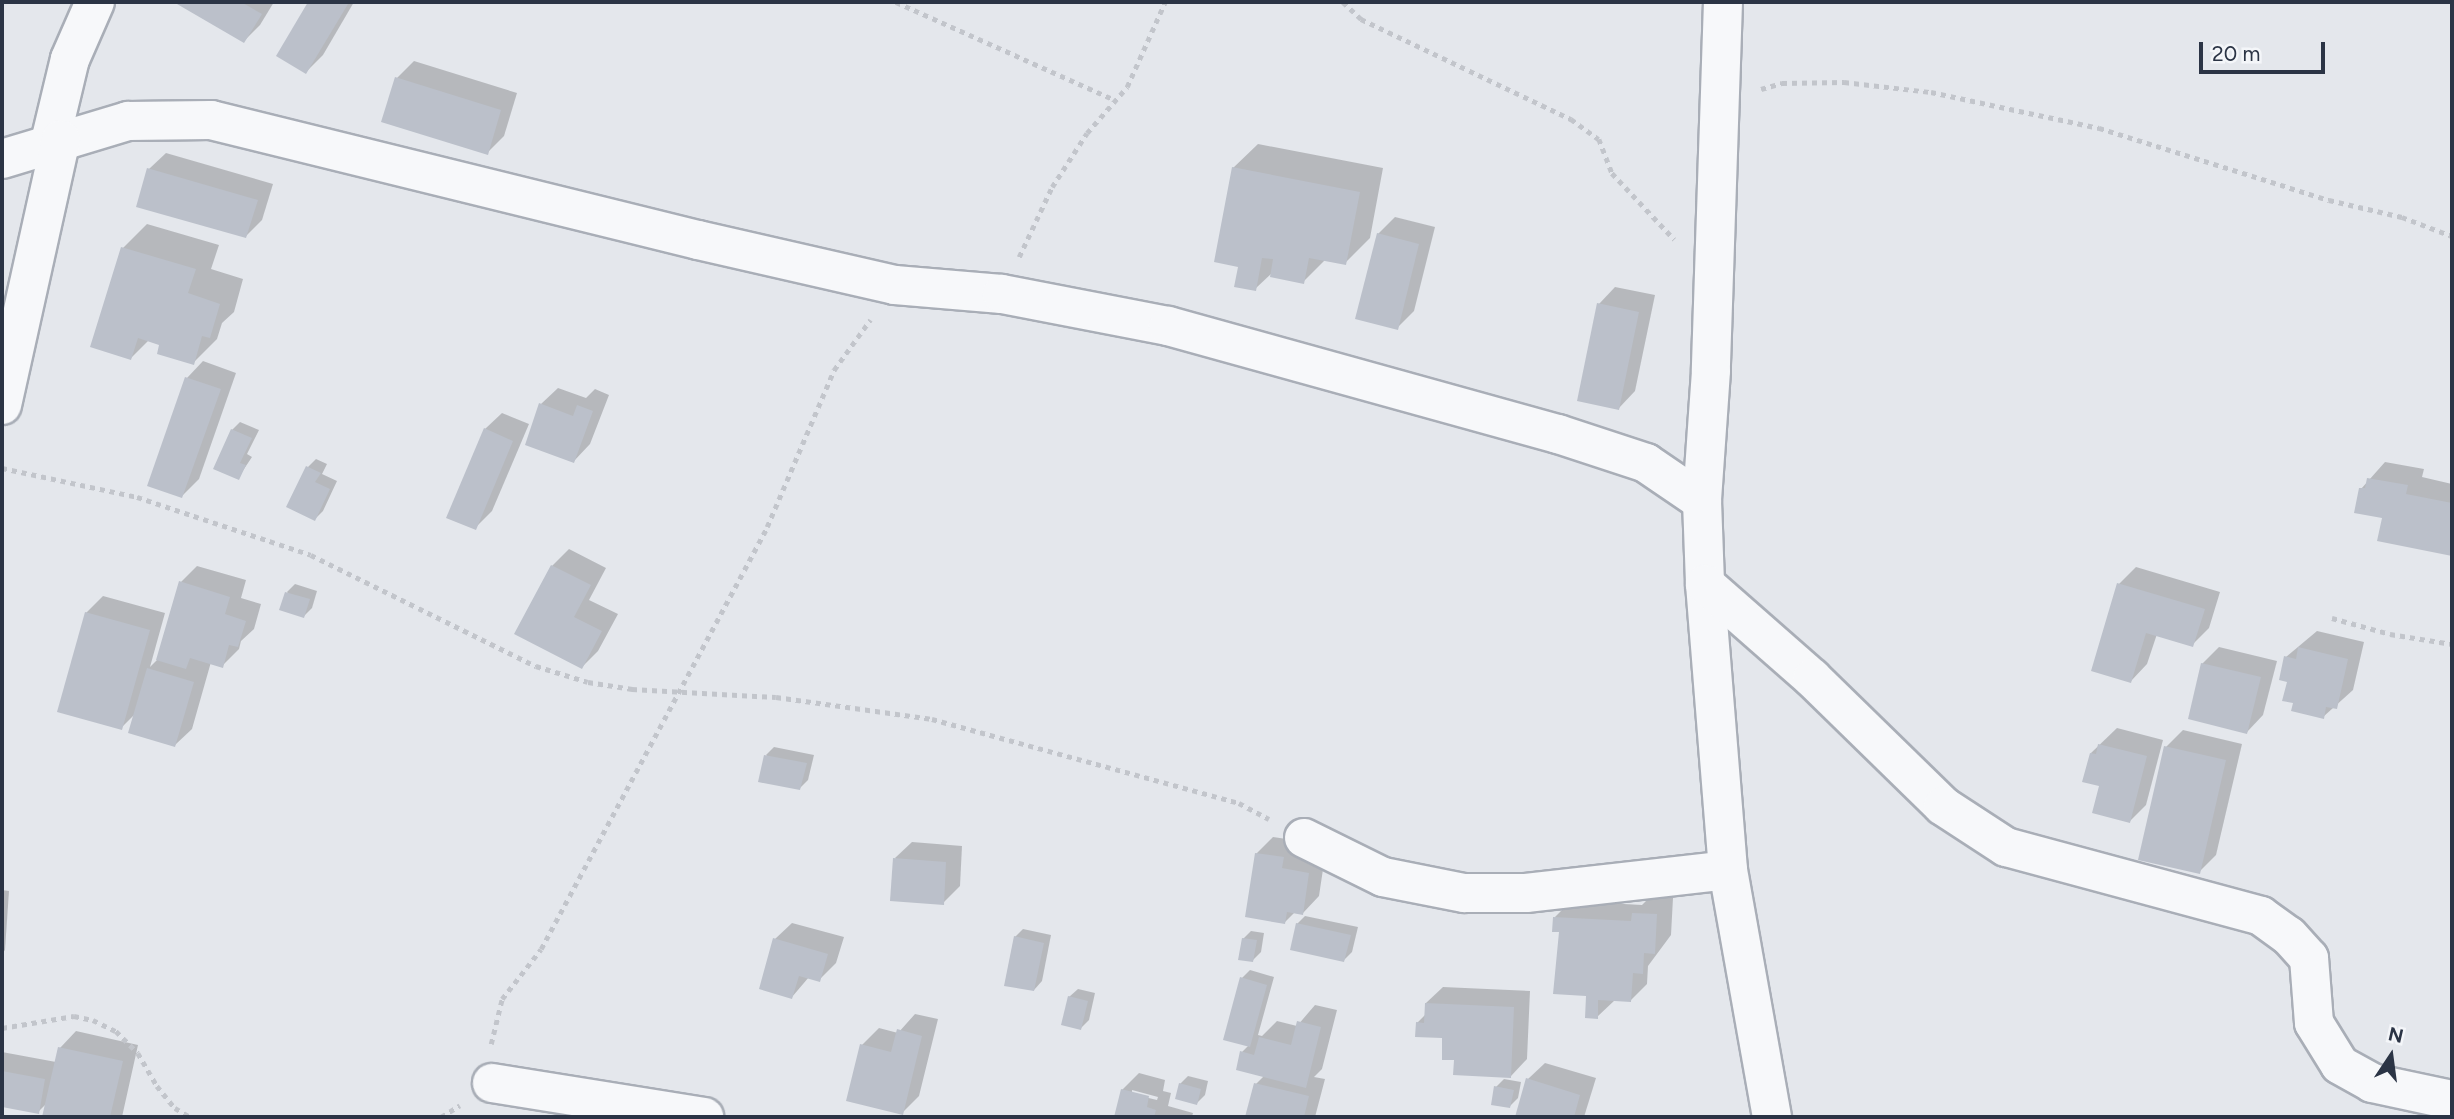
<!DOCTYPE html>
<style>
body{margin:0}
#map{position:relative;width:2454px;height:1119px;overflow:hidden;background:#e4e7ec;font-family:Figtree,sans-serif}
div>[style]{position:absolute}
.shadow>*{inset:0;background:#0003}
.building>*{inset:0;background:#bbc0ca}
.path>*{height:4.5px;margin-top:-2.25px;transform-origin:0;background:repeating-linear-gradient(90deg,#c2c5cb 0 5px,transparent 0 10px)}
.roads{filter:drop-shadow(2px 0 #a9aeb7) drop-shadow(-2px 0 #a9aeb7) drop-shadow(0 2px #a9aeb7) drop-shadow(0 -2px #a9aeb7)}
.street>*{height:38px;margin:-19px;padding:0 19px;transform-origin:19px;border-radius:19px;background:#f7f8fa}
span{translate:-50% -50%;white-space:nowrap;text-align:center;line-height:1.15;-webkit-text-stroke:7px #f4f6f9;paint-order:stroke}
.frame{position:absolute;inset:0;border:4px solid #2b3445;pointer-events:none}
.north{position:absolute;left:2356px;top:1021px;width:70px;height:70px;-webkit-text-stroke:5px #f4f6f9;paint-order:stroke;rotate:13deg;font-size:19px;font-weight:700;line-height:28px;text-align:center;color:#2b3445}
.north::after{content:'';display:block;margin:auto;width:24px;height:32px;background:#2b3445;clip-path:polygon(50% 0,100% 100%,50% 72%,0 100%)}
.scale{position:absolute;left:2199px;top:42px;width:126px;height:32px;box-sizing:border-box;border:4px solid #2b3445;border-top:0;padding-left:9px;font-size:21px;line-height:24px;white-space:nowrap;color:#2b3445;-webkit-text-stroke:5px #f4f6f9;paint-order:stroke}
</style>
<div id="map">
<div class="shadow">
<div style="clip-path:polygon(181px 2px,274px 2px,260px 25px,244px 41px)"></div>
<div style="clip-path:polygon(310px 2px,354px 2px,323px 55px,306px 72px,278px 56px)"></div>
<div style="clip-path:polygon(414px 61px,517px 93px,504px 136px,487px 153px,397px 78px)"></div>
<div style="clip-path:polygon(1258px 144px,1383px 168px,1370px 238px,1345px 263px,1326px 259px,1303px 282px,1273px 272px,1255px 289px,1240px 266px,1233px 168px)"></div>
<div style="clip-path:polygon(166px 153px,273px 184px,262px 220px,245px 237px,149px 169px)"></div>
<div style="clip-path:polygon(1395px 217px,1435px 227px,1414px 311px,1397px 328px,1378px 234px)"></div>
<div style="clip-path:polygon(147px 224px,219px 245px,211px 269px,243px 279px,234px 312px,222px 323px,217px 339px,193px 363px,162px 344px,149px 340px,131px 358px,123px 248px)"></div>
<div style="clip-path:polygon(1615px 287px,1655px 295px,1635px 391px,1619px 408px,1599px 304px)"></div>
<div style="clip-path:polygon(203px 361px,236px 373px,199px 479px,182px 496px,187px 378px)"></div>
<div style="clip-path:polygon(558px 388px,586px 398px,595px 389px,609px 395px,590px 444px,574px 461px,541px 404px)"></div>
<div style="clip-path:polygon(502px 413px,529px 424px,492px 511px,475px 528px,485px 429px)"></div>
<div style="clip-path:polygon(240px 422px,259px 430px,247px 454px,252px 457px,238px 478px,232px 430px)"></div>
<div style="clip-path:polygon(316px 459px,327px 464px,322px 474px,337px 481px,323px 511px,315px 519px,288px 506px,308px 467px)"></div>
<div style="clip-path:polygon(2385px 462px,2424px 469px,2422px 477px,2452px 484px,2452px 554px,2379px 540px,2384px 517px,2361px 489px)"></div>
<div style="clip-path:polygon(569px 549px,606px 568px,589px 600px,618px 614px,598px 651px,582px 667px,552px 566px)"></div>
<div style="clip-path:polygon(197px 566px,246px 580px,241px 598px,261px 604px,254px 629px,241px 641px,239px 649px,222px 666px,211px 662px,192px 729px,175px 745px,136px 713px,121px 728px,86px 613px,103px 596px,165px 613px,150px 667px,158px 659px,181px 582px)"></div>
<div style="clip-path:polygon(2136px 567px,2220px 592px,2209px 628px,2192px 645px,2157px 634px,2147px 664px,2131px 681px,2119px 584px)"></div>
<div style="clip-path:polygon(295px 584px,317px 591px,312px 608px,304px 616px,287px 592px)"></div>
<div style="clip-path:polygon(2317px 631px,2364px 642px,2353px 690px,2323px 717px,2295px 702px,2286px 657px)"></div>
<div style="clip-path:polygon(2219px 647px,2277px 661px,2263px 715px,2247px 732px,2202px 664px)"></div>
<div style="clip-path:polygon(2117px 728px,2163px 740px,2146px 805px,2129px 822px,2101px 785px,2091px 753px)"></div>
<div style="clip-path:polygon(2183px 730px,2242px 744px,2216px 855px,2199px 872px,2166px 747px)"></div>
<div style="clip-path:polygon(774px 747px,814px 755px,808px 780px,800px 788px,766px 755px)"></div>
<div style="clip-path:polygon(1273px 837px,1300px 841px,1325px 856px,1319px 896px,1303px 913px,1295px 912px,1285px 922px,1256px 854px)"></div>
<div style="clip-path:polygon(912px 842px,962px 846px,960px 886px,943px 903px,895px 858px)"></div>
<div style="clip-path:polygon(2px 890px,9px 891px,5px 950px,2px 954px)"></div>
<div style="clip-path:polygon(1650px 897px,1673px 898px,1671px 935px,1648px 966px,1647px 984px,1631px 1000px,1615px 1000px,1597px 1017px,1555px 917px,1571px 901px,1642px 905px)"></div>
<div style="clip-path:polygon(1305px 916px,1358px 927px,1352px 952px,1344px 960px,1297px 924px)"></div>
<div style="clip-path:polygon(792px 923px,844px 937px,836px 963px,819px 980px,809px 977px,792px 997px,775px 939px)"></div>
<div style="clip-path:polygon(1023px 929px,1051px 935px,1042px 981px,1034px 990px,1015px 937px)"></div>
<div style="clip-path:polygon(1251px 931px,1264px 933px,1261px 952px,1253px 960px,1243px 939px)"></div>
<div style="clip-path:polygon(1250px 970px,1274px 977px,1258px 1035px,1262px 1036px,1277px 1021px,1297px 1026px,1315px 1005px,1337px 1010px,1322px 1069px,1314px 1077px,1325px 1079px,1315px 1117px,1247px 1117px,1256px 1084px,1264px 1076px,1242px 1052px,1249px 1045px,1242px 978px)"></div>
<div style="clip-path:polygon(1443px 987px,1530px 991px,1527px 1059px,1511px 1076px,1456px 1059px,1444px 1037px,1417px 1023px,1426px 1014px,1426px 1003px)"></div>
<div style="clip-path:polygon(1078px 989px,1095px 993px,1089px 1020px,1081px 1028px,1069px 997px)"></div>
<div style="clip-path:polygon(915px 1014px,938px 1019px,919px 1096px,902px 1113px,862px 1045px,879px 1028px,898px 1033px)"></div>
<div style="clip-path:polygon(76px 1031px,138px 1045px,122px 1117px,44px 1117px,47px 1103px,38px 1112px,2px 1105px,2px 1052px,56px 1062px,60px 1048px)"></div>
<div style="clip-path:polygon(1545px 1063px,1596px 1078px,1584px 1117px,1517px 1117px,1528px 1079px)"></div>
<div style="clip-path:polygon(evenodd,1139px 1073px,1165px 1080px,1163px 1091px,1171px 1093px,1168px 1106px,1193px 1113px,1192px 1117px,1116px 1117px,1122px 1090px,1139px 1073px,1132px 1090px,1158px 1097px,1157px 1100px,1132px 1094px,1132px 1090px)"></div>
<div style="clip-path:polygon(1188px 1076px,1208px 1081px,1205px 1095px,1197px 1103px,1180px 1084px)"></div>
<div style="clip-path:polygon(1504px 1079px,1521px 1082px,1518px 1098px,1509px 1107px,1496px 1087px)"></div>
</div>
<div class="building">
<div style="clip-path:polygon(179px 2px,241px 2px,262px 14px,244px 43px,177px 4px)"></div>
<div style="clip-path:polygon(308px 2px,348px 4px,306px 74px,276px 56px)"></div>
<div style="clip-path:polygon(395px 77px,501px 110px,488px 155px,381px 122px)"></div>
<div style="clip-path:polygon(1232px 167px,1360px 192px,1346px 265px,1309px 258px,1304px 284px,1270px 277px,1273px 259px,1262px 258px,1256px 291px,1234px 287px,1238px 267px,1214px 262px)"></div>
<div style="clip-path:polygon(147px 168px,258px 200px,246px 238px,136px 207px)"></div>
<div style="clip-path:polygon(1377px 233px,1419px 244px,1398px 330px,1355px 319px)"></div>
<div style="clip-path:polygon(121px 247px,196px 269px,188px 293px,220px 304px,210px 338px,202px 336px,194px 365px,157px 354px,159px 345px,138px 338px,131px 360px,90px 347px)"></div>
<div style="clip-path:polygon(1597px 303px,1639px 312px,1619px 410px,1577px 401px)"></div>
<div style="clip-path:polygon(185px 377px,221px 389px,182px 498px,147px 486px)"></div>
<div style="clip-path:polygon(539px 403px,573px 416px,577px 405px,593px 411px,574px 463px,525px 445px)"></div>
<div style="clip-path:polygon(484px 428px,513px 441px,476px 530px,446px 518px)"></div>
<div style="clip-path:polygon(231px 429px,252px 438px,240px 463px,246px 465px,239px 480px,213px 469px)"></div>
<div style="clip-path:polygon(306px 466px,321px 473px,315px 482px,330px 489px,315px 521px,286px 507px)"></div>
<div style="clip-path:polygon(2367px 478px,2408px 485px,2406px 494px,2452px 503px,2452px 556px,2377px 541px,2382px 518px,2354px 513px,2359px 488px,2365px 488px)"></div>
<div style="clip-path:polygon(551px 565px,591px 585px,574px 617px,602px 631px,582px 669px,514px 634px)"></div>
<div style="clip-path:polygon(179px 581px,230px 597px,225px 614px,246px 621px,238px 647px,229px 645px,223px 668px,190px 658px,186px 669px,156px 660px)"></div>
<div style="clip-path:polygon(2117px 583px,2205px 609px,2193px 647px,2146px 633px,2131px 683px,2091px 671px)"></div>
<div style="clip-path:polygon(285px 592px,310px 599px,304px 618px,279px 610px)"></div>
<div style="clip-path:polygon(85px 612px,150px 630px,122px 730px,57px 712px)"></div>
<div style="clip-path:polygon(2298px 647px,2348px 659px,2337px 709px,2326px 707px,2324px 719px,2291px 711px,2293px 703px,2282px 701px,2287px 682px,2279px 680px,2284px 656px,2296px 659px)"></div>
<div style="clip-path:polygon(2201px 663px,2261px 677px,2247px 734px,2188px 719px)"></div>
<div style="clip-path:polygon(147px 668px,194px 682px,175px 747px,128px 733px)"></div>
<div style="clip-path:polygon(2098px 744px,2147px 756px,2130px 823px,2092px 813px,2099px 786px,2082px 782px,2090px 753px,2096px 754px)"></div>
<div style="clip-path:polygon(2164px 746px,2226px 760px,2200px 874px,2138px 860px)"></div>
<div style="clip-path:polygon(764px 755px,807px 763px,800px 790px,758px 782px)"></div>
<div style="clip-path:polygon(1255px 853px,1284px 857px,1282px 868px,1309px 873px,1303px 915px,1287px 912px,1285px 924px,1245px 917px)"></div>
<div style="clip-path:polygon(893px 858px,946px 862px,944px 905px,890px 901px)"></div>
<div style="clip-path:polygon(1632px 913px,1657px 914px,1655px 954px,1644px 953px,1643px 974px,1633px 973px,1631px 1002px,1598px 1000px,1598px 1019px,1585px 1018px,1586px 996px,1553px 994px,1559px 932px,1552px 932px,1553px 917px,1631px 921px)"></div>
<div style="clip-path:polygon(1296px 923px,1351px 935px,1344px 962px,1290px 950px)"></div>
<div style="clip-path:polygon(1014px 936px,1044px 943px,1034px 991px,1004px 986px)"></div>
<div style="clip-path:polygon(773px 938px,828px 954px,820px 982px,799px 976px,792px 999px,759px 989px)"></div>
<div style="clip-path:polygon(1242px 938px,1257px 940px,1253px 962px,1238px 960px)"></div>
<div style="clip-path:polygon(1240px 977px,1267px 985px,1250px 1047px,1223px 1040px)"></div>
<div style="clip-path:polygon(1068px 996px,1088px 1001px,1081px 1030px,1061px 1025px)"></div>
<div style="clip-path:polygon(1425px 1003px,1514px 1007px,1511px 1078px,1453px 1075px,1454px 1060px,1442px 1060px,1442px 1038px,1415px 1037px,1416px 1022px,1424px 1023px)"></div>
<div style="clip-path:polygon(1297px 1021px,1321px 1027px,1306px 1088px,1236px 1070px,1240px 1051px,1254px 1055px,1259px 1037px,1291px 1045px)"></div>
<div style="clip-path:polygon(897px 1029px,922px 1036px,903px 1115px,846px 1101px,860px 1044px,891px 1052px)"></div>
<div style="clip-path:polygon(58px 1047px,123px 1061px,110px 1117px,42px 1117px)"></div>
<div style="clip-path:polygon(2px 1071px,45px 1079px,39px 1114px,2px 1107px)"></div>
<div style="clip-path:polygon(1526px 1078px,1580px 1095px,1574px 1117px,1515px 1117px)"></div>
<div style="clip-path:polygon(1179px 1083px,1201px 1089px,1197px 1105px,1175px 1099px)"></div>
<div style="clip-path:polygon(1254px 1083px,1309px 1096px,1304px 1117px,1245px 1117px)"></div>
<div style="clip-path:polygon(1494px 1086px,1514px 1090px,1510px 1108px,1491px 1105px)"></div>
<div style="clip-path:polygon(1121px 1089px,1149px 1096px,1147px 1107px,1156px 1110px,1154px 1117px,1114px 1117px)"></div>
</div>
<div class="path">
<div style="left:896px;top:2px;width:240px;rotate:24.1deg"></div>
<div style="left:1343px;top:2px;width:25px;rotate:43deg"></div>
<div style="left:1361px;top:19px;width:233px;rotate:25.5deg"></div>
<div style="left:1571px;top:119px;width:34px;rotate:36deg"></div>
<div style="left:1599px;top:139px;width:36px;rotate:69deg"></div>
<div style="left:1612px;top:173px;width:91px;rotate:46.8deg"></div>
<div style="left:1761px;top:89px;width:22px;rotate:-16deg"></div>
<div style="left:1782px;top:83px;width:62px;rotate:-0.9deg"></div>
<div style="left:1844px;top:82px;width:88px;rotate:6.6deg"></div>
<div style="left:1931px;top:92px;width:172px;rotate:12.1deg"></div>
<div style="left:2099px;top:128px;width:241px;rotate:17.4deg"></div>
<div style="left:2329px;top:200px;width:75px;rotate:13.1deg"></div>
<div style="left:2402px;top:217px;width:53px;rotate:20.8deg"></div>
<div style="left:1019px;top:257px;width:77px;rotate:-64.8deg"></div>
<div style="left:1052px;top:187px;width:64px;rotate:-57.1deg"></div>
<div style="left:1087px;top:133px;width:61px;rotate:-49deg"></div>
<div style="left:1127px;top:87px;width:93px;rotate:-65.9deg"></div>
<div style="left:2px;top:468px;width:138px;rotate:12.1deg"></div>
<div style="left:137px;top:497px;width:183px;rotate:18.4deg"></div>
<div style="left:311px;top:555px;width:251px;rotate:26.3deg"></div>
<div style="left:536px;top:666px;width:54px;rotate:17.1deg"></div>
<div style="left:588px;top:682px;width:45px;rotate:9deg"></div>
<div style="left:632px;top:689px;width:144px;rotate:3.2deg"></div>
<div style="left:776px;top:697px;width:158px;rotate:8deg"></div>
<div style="left:932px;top:719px;width:318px;rotate:15.3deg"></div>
<div style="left:1239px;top:803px;width:34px;rotate:28deg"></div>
<div style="left:2332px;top:618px;width:60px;rotate:15.4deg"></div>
<div style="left:2390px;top:634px;width:63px;rotate:9.2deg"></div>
<div style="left:2px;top:1028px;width:73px;rotate:-9.5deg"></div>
<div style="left:74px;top:1016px;width:19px;rotate:12deg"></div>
<div style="left:93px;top:1020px;width:25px;rotate:26deg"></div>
<div style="left:116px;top:1031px;width:31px;rotate:45deg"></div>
<div style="left:138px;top:1053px;width:38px;rotate:60deg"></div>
<div style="left:157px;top:1086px;width:28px;rotate:51deg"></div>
<div style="left:175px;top:1108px;width:17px;rotate:31deg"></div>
<div style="left:491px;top:1044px;width:46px;rotate:-76.3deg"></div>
<div style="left:502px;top:999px;width:63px;rotate:-52deg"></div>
<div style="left:541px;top:949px;width:479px;rotate:-61.8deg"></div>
<div style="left:767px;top:527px;width:171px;rotate:-66.9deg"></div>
<div style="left:834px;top:370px;width:62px;rotate:-54.2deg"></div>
<div style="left:196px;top:1117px;width:22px"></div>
<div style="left:441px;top:1117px;width:22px;rotate:-32deg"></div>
</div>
<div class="roads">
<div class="street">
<div style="left:1723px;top:2px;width:369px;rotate:91.9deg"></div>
<div style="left:1711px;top:371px;width:130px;rotate:94deg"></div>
<div style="left:1702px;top:501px;width:83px;rotate:87.9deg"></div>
<div style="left:1705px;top:584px;width:287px;rotate:85.4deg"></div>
<div style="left:1728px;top:870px;width:251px;rotate:79.9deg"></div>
<div style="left:50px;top:142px;width:85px;rotate:-76.5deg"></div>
<div style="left:70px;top:59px;width:62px;rotate:-66.3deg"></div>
<div style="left:2px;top:159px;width:132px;rotate:-16.8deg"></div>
<div style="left:128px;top:121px;width:83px;rotate:-0.7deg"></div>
<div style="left:211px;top:120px;width:502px;rotate:13.84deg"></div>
<div style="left:698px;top:240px;width:202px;rotate:12.9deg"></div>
<div style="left:895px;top:285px;width:107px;rotate:4.8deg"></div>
<div style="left:1002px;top:294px;width:169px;rotate:10.9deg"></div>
<div style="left:1168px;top:326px;width:405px;rotate:15.5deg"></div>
<div style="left:1558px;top:434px;width:93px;rotate:18.2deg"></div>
<div style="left:1646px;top:463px;width:68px;rotate:34.2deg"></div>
<div style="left:2px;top:405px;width:272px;rotate:-77.5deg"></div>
<div style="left:1705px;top:584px;width:142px;rotate:41.3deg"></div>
<div style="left:1812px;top:678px;width:183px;rotate:44.3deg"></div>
<div style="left:1943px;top:806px;width:75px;rotate:33.1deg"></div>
<div style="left:2006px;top:847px;width:264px;rotate:15.1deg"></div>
<div style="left:2261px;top:916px;width:34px;rotate:36deg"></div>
<div style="left:2289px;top:936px;width:30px;rotate:48deg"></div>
<div style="left:2309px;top:958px;width:65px;rotate:85.6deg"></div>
<div style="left:2314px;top:1023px;width:49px;rotate:58.2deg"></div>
<div style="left:2340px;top:1065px;width:37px;rotate:29deg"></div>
<div style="left:2372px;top:1083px;width:82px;rotate:12deg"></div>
<div style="left:1304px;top:838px;width:88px;rotate:26.3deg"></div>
<div style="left:1383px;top:877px;width:83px;rotate:11.2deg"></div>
<div style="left:1464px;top:893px;width:62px"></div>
<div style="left:1526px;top:893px;width:203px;rotate:-6.5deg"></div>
<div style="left:492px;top:1083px;width:215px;rotate:9.1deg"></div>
</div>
</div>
<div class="frame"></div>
<div class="north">N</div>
<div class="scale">20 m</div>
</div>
